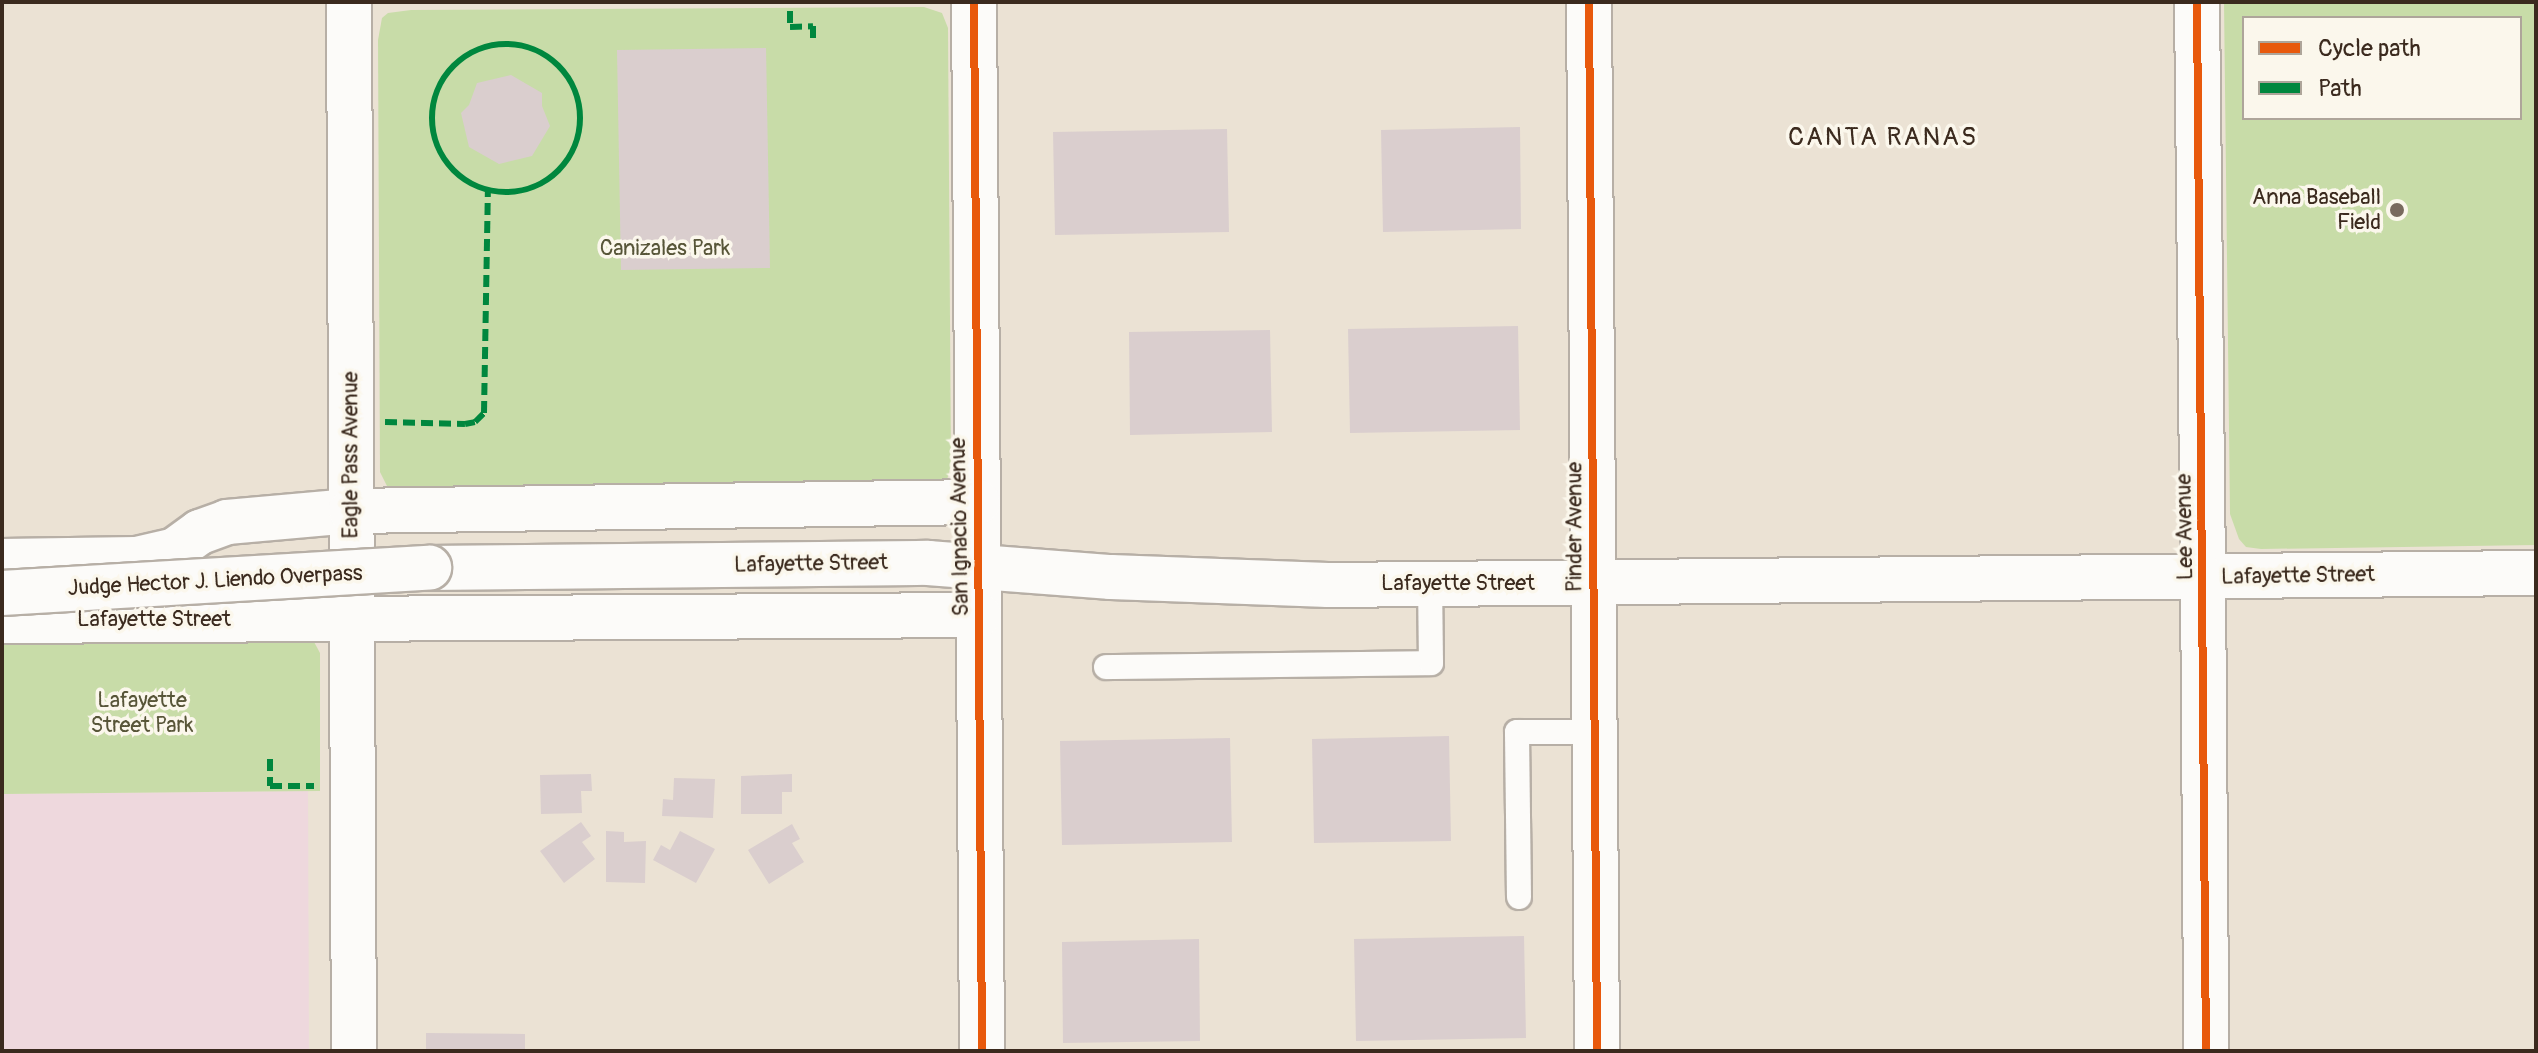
<!DOCTYPE html>
<style>
body{margin:0}
#map{position:relative;width:2538px;height:1053px;overflow:hidden;background:#ebe2d4;font-family:Pangolin,sans-serif}
div>[style]{position:absolute}
.built>*{inset:0;background:#eed8dd}
.green>*{inset:0;background:#c8dca8}
.building>*{inset:0;background:#dacece}
.roads{filter:drop-shadow(2px 0 #b7afa6) drop-shadow(-2px 0 #b7afa6) drop-shadow(0 2px #b7afa6) drop-shadow(0 -2px #b7afa6)}
.lane>*{height:24px;margin:-12px;padding:0 12px;transform-origin:12px;border-radius:12px;background:#fcfbf9}
.street>*{height:44px;margin:-22px;padding:0 22px;transform-origin:22px;border-radius:22px;background:#fcfbf9}
.secondary>*{height:44px;margin:-22px;padding:0 22px;transform-origin:22px;border-radius:22px;background:#fcfbf9}
.bridges{filter:drop-shadow(2px 0 #b7afa6) drop-shadow(-2px 0 #b7afa6) drop-shadow(0 2px #b7afa6) drop-shadow(0 -2px #b7afa6)}
.secondary-bridge>*{height:44px;margin:-22px;padding:0 22px;transform-origin:22px;border-radius:22px;background:#fcfbf9}
.quiet>*{height:6px;margin-top:-3px;transform-origin:0;background:repeating-linear-gradient(90deg,#00873e 0 12px,transparent 0 18px)}
.quiet>.ring{margin:-3px;padding:0;box-sizing:content-box;background:none;border:6px solid #00873e;border-radius:50%}
.cycleway>*{height:8px;margin:-4px;padding:0 4px;transform-origin:4px;border-radius:4px;background:#e8590c}
.dots>*{width:22px;height:22px;translate:-50% -50%;box-sizing:border-box;border:4px solid #fbf7ec;border-radius:50%}
span{translate:-50% -50%;white-space:nowrap;text-align:center;line-height:1.15;-webkit-text-stroke:7px #fbf7ec;paint-order:stroke}
.poi-label{font-size:22px;color:#3b2a1e}
.right{translate:-100% -50%;text-align:right}
.park-label{font-size:22px;color:#575538}
.street-label{font-size:22px;color:#3b2a1e}
.quarter-label{font-size:26px;color:#3b2a1e;letter-spacing:2px}
.frame{position:absolute;inset:0;border:4px solid #3b2a1e;pointer-events:none}
.legend{position:absolute;left:2242px;top:16px;width:280px;height:104px;box-sizing:border-box;background:#fbf7ec;border:2px solid #aea59a;margin:0;padding:10px 14px;list-style:none;font-size:24px;color:#3b2a1e}
.legend li{display:flex;align-items:center;gap:16px;height:40px}
.legend b{width:40px;border:2px solid #aea59a}
</style>
<div id="map">
<div class="built">
<div style="clip-path:polygon(308px 791px,309px 1051px,2px 1051px,2px 794px)"></div>
</div>
<div class="green">
<div style="clip-path:polygon(evenodd,2224px 2px,2536px 2px,2536px 545px,2261px 549px,2246px 547px,2239px 539px,2230px 514px,2224px 2px,2520px 18px,2520px 118px,2244px 118px,2244px 18px,2520px 18px)"></div>
<div style="clip-path:polygon(924px 7px,942px 13px,948px 28px,951px 466px,946px 483px,393px 491px,388px 488px,380px 472px,378px 40px,382px 18px,388px 13px,411px 10px)"></div>
<div style="clip-path:polygon(2px 635px,313px 640px,320px 653px,320px 791px,2px 794px)"></div>
</div>
<div class="building">
<div style="clip-path:polygon(766px 48px,770px 268px,621px 270px,617px 50px)"></div>
<div style="clip-path:polygon(511px 75px,542px 93px,542px 106px,550px 126px,532px 156px,499px 164px,469px 147px,461px 113px,469px 105px,477px 83px)"></div>
<div style="clip-path:polygon(1520px 127px,1521px 229px,1383px 232px,1381px 130px)"></div>
<div style="clip-path:polygon(1227px 129px,1229px 232px,1055px 235px,1053px 132px)"></div>
<div style="clip-path:polygon(1518px 326px,1520px 430px,1350px 433px,1348px 329px)"></div>
<div style="clip-path:polygon(1270px 330px,1272px 432px,1130px 435px,1129px 332px)"></div>
<div style="clip-path:polygon(1449px 736px,1451px 841px,1314px 843px,1312px 739px)"></div>
<div style="clip-path:polygon(1230px 738px,1232px 842px,1062px 845px,1060px 741px)"></div>
<div style="clip-path:polygon(591px 774px,592px 791px,581px 791px,582px 813px,541px 814px,540px 775px)"></div>
<div style="clip-path:polygon(792px 774px,792px 792px,782px 792px,782px 814px,741px 814px,741px 776px)"></div>
<div style="clip-path:polygon(674px 778px,715px 779px,713px 818px,662px 816px,663px 799px,673px 800px)"></div>
<div style="clip-path:polygon(581px 822px,591px 836px,582px 842px,595px 859px,564px 883px,540px 851px)"></div>
<div style="clip-path:polygon(792px 824px,800px 839px,792px 843px,804px 862px,769px 884px,748px 850px)"></div>
<div style="clip-path:polygon(606px 831px,624px 832px,624px 842px,646px 841px,645px 883px,606px 882px)"></div>
<div style="clip-path:polygon(680px 831px,715px 849px,696px 883px,653px 860px,661px 845px,670px 850px)"></div>
<div style="clip-path:polygon(1524px 936px,1526px 1038px,1356px 1041px,1354px 939px)"></div>
<div style="clip-path:polygon(1199px 939px,1200px 1041px,1063px 1043px,1062px 942px)"></div>
<div style="clip-path:polygon(426px 1033px,525px 1034px,525px 1051px,426px 1051px)"></div>
</div>
<div class="roads">
<div class="lane">
<div style="left:1106px;top:667px;width:325px;rotate:-0.7deg"></div>
<div style="left:1431px;top:663px;width:79px;rotate:-90.7deg"></div>
<div style="left:1519px;top:897px;width:165px;rotate:-90.7deg"></div>
<div style="left:1517px;top:732px;width:77px"></div>
</div>
<div class="street">
<div style="left:349px;top:2px;width:1049px;rotate:89.73deg"></div>
<div style="left:974px;top:2px;width:1049px;rotate:89.56deg"></div>
<div style="left:1589px;top:2px;width:1049px;rotate:89.56deg"></div>
<div style="left:2197px;top:2px;width:575px;rotate:89.4deg"></div>
<div style="left:2px;top:561px;width:135px;rotate:-0.8deg"></div>
<div style="left:137px;top:559px;width:39px;rotate:-13deg"></div>
<div style="left:175px;top:550px;width:31px;rotate:-36deg"></div>
<div style="left:200px;top:532px;width:29px;rotate:-20deg"></div>
<div style="left:227px;top:522px;width:124px;rotate:-5.1deg"></div>
<div style="left:351px;top:511px;width:627px;rotate:-0.82deg"></div>
<div style="left:2px;top:621px;width:977px;rotate:-0.35deg"></div>
</div>
<div class="secondary">
<div style="left:429px;top:568px;width:499px;rotate:-0.6deg"></div>
<div style="left:928px;top:563px;width:184px;rotate:4.4deg"></div>
<div style="left:1111px;top:577px;width:217px;rotate:2.1deg"></div>
<div style="left:1328px;top:585px;width:1208px;rotate:-0.57deg"></div>
<div style="left:2203px;top:577px;width:474px;rotate:89.6deg"></div>
</div>
</div>
<div class="bridges">
<div class="secondary-bridge">
<div style="left:2px;top:593px;width:428px;rotate:-3.4deg"></div>
</div>
</div>
<div class="quiet">
<div style="left:790px;top:11px;width:16px;rotate:90deg"></div>
<div style="left:790px;top:27px;width:23px;rotate:-2deg"></div>
<div style="left:813px;top:26px;width:13px;rotate:90deg"></div>
<div class="ring" style="left:432px;top:44px;width:142px;height:142px"></div>
<div style="left:385px;top:422px;width:80px;rotate:1.4deg"></div>
<div style="left:465px;top:424px;width:10px;rotate:-11deg"></div>
<div style="left:475px;top:422px;width:13px;rotate:-45deg"></div>
<div style="left:484px;top:413px;width:223px;rotate:-89deg"></div>
<div style="left:270px;top:759px;width:27px;rotate:90deg"></div>
<div style="left:270px;top:786px;width:44px"></div>
</div>
<div class="cycleway">
<div style="left:974px;top:2px;width:1049px;rotate:89.56deg"></div>
<div style="left:1589px;top:2px;width:1049px;rotate:89.56deg"></div>
<div style="left:2197px;top:2px;width:1049px;rotate:89.51deg"></div>
</div>
<div class="dots">
<div style="left:2397px;top:210px;background:#796a5e"></div>
</div>
<div class="poi-label">
<span class="right" style="left:2381px;top:210px">Anna Baseball<br>Field</span>
</div>
<div class="park-label">
<span style="left:665px;top:249px">Canizales Park</span>
<span style="left:142px;top:713px">Lafayette<br>Street Park</span>
</div>
<div class="street-label">
<span style="left:351px;top:455px;rotate:-90deg">Eagle Pass Avenue</span>
<span style="left:960px;top:527px;rotate:-91deg">San Ignacio Avenue</span>
<span style="left:1575px;top:527px;rotate:-90deg">Pinder Avenue</span>
<span style="left:2185px;top:527px;rotate:-91deg">Lee Avenue</span>
<span style="left:811px;top:564px;rotate:-1deg">Lafayette Street</span>
<span style="left:2298px;top:576px;rotate:-1deg">Lafayette Street</span>
<span style="left:215px;top:581px;rotate:-3deg">Judge Hector J. Liendo Overpass</span>
<span style="left:1458px;top:584px">Lafayette Street</span>
<span style="left:154px;top:620px">Lafayette Street</span>
</div>
<div class="quarter-label">
<span style="left:1883px;top:138px">CANTA RANAS</span>
</div>
<div class="frame"></div>
<ul class="legend">
<li><b style="height:10px;background:#e8590c"></b>Cycle path</li>
<li><b style="height:10px;background:#00873e"></b>Path</li>
</ul>
</div>
